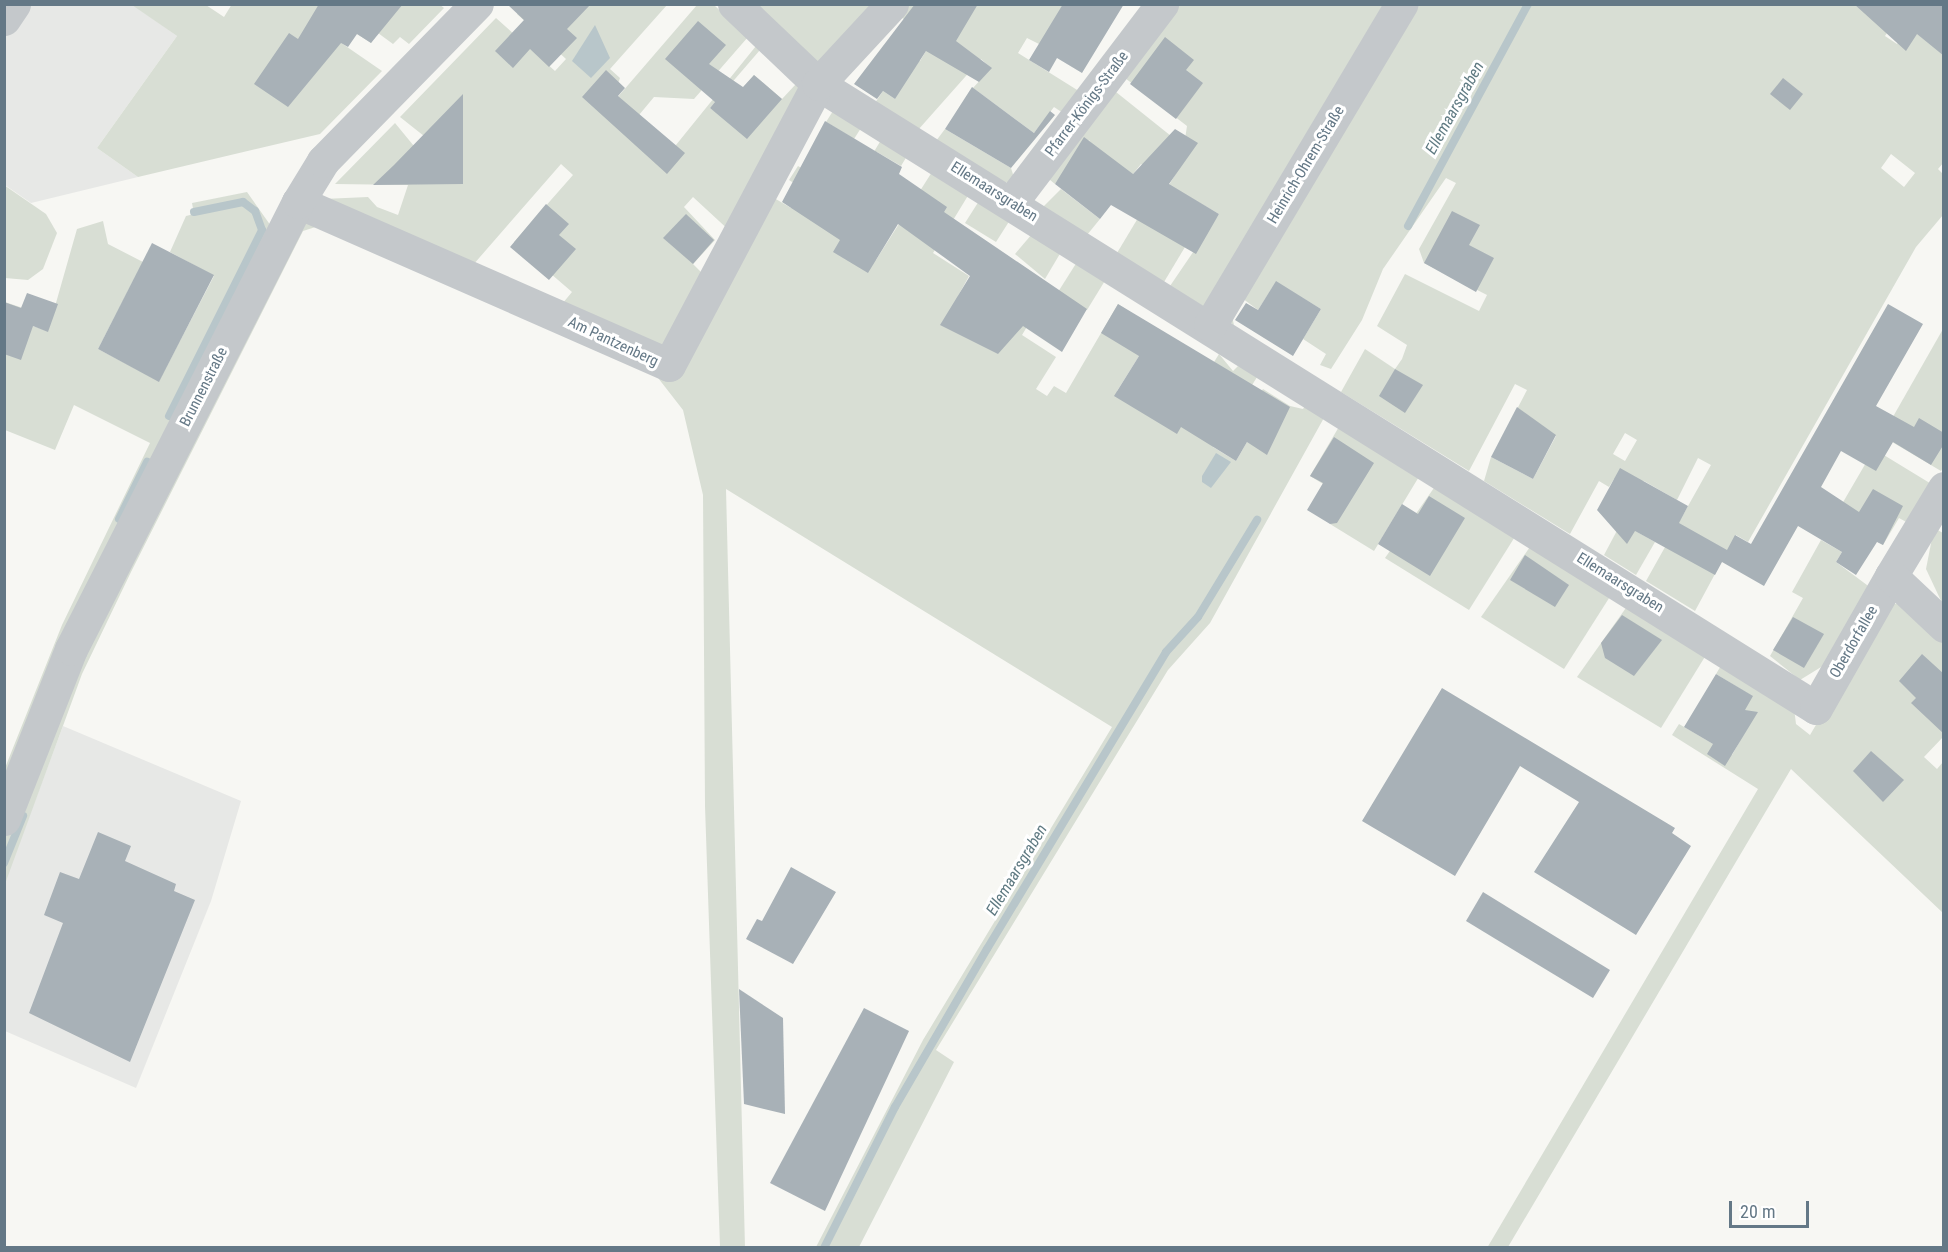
<!DOCTYPE html>
<meta charset="utf-8">
<style>
body{margin:0}
#map{position:relative;width:1948px;height:1252px;overflow:hidden;background:#f7f7f3;font-family:"Roboto Condensed",sans-serif}
div>[style]{position:absolute}
.built>*{inset:0;background:#e7e8e6}
.green>*{inset:0;background:#d8ded4}
.water>*{inset:0;background:#b8c6ca}
.stream>*{height:8px;margin:-4px;padding:0 4px;transform-origin:4px;border-radius:4px;background:#b8c6ca}
.building>*{inset:0;background:#a8b1b7}
.minor>*{height:33px;margin:-16.5px;padding:0 16.5px;transform-origin:16.5px;border-radius:16.5px;background:#c4c8cb}
span{translate:-50% -50%;white-space:nowrap;text-align:center;line-height:1.15;-webkit-text-stroke:6px #fff;paint-order:stroke}
.street-label{font-size:15px;color:#647886}
.water-label{font-size:16px;color:#5f7a82;font-style:italic}
.frame{position:absolute;inset:0;border:6px solid #647886;pointer-events:none}
.scale{position:absolute;left:1729px;top:1201px;width:80px;height:27px;box-sizing:border-box;border:3px solid #647886;border-top:0;padding-left:8px;font-size:18px;line-height:21px;white-space:nowrap;color:#647886;-webkit-text-stroke:4px #fff;paint-order:stroke}
</style>
<div id="map">
<div class="built">
<div style="clip-path:polygon(132px 4px,177px 36px,97px 148px,138px 177px,31px 203px,5px 185px,4px 32px,23px 5px)"></div>
<div style="clip-path:polygon(63px 726px,241px 801px,211px 901px,136px 1088px,5px 1031px,4px 884px)"></div>
</div>
<div class="green">
<div style="clip-path:polygon(232px 4px,439px 4px,444px 8px,409px 44px,400px 37px,393px 44px,378px 33px,371px 43px,357px 34px,321px 29px,382px 71px,320px 134px,138px 177px,97px 148px,177px 36px,132px 5px,206px 5px,224px 17px)"></div>
<div style="clip-path:polygon(evenodd,521px 5px,667px 5px,610px 69px,620px 78px,610px 106px,697px 5px,714px 5px,748px 37px,694px 99px,654px 97px,624px 133px,659px 166px,756px 46px,760px 50px,710px 108px,720px 115px,754px 75px,782px 99px,796px 84px,801px 90px,732px 233px,693px 197px,684px 207px,715px 240px,693px 264px,708px 279px,769px 195px,791px 208px,803px 189px,789px 180px,798px 166px,827px 183px,876px 260px,932px 172px,969px 194px,933px 253px,969px 276px,958px 296px,1051px 287px,1022px 335px,1056px 357px,1036px 389px,1047px 396px,1054px 386px,1066px 393px,1118px 304px,1156px 329px,1117px 391px,1129px 398px,1198px 388px,1219px 354px,1233px 371px,1238px 366px,1259px 374px,1213px 447px,1236px 461px,1247px 442px,1235px 435px,1263px 389px,1290px 406px,1303px 409px,1306px 404px,1325px 416px,1210px 623px,1168px 670px,936px 1050px,954px 1062px,859px 1247px,816px 1247px,923px 1040px,1112px 727px,726px 489px,745px 1247px,720px 1247px,705px 806px,703px 495px,683px 410px,655px 374px,325px 224px,303px 231px,131px 572px,82px 674px,5px 884px,5px 768px,62px 625px,150px 443px,74px 405px,55px 450px,5px 430px,5px 302px,23px 308px,18px 321px,48px 331px,77px 229px,103px 221px,108px 244px,143px 262px,98px 349px,159px 381px,214px 276px,170px 252px,186px 216px,194px 214px,192px 203px,247px 192px,271px 226px,323px 199px,368px 197px,377px 207px,398px 215px,408px 185px,335px 184px,395px 123px,418px 151px,429px 140px,400px 117px,496px 18px,555px 71px,566px 59px,517px 14px,521px 5px,561px 164px,573px 175px,514px 242px,572px 292px,562px 304px,473px 265px,561px 164px)"></div>
<div style="clip-path:polygon(754px 5px,883px 5px,816px 65px)"></div>
<div style="clip-path:polygon(900px 5px,1069px 5px,1039px 44px,1027px 38px,1018px 53px,1082px 93px,1066px 115px,1054px 107px,1034px 133px,973px 88px,991px 68px,981px 59px,918px 130px,875px 103px,883px 91px,895px 99px,900px 49px,920px 61px,926px 51px,906px 20px,892px 13px)"></div>
<div style="clip-path:polygon(evenodd,1176px 5px,1905px 5px,1885px 36px,1897px 44px,1925px 5px,1943px 5px,1944px 162px,1938px 169px,1943px 174px,1943px 215px,1916px 247px,1748px 542px,1736px 535px,1695px 611px,1646px 581px,1711px 465px,1698px 458px,1677px 500px,1644px 481px,1614px 479px,1609px 487px,1599px 481px,1570px 534px,1484px 481px,1491px 457px,1533px 479px,1556px 436px,1515px 413px,1527px 390px,1515px 384px,1469px 471px,1341px 392px,1365px 349px,1395px 369px,1402px 359px,1407px 345px,1377px 326px,1405px 274px,1479px 311px,1487px 295px,1424px 263px,1419px 249px,1456px 183px,1446px 178px,1383px 269px,1362px 320px,1331px 369px,1320px 365px,1326px 354px,1303px 339px,1321px 309px,1276px 282px,1258px 310px,1238px 295px,1230px 308px,1234px 325px,1170px 286px,1219px 214px,1169px 185px,1181px 165px,1187px 126px,1125px 78px,1176px 5px,1891px 154px,1915px 173px,1904px 187px,1881px 168px,1891px 154px,1176px 5px,1625px 433px,1637px 440px,1625px 461px,1613px 454px,1625px 433px)"></div>
<div style="clip-path:polygon(1111px 88px,1176px 140px,1152px 172px,1141px 164px,1121px 189px,1089px 140px,1055px 184px,1044px 175px)"></div>
<div style="clip-path:polygon(833px 111px,861px 128px,854px 139px,826px 122px)"></div>
<div style="clip-path:polygon(945px 129px,1011px 168px,1015px 181px,1003px 183px,936px 141px)"></div>
<div style="clip-path:polygon(881px 140px,907px 156px,901px 166px,877px 152px,872px 155px)"></div>
<div style="clip-path:polygon(4px 185px,46px 214px,57px 233px,43px 269px,28px 280px,5px 278px)"></div>
<div style="clip-path:polygon(1061px 189px,1100px 219px,1087px 235px,1043px 207px)"></div>
<div style="clip-path:polygon(979px 201px,1010px 220px,996px 242px,965px 223px)"></div>
<div style="clip-path:polygon(1141px 213px,1185px 247px,1164px 282px,1117px 253px)"></div>
<div style="clip-path:polygon(1032px 234px,1061px 252px,1045px 279px,1015px 254px)"></div>
<div style="clip-path:polygon(1077px 262px,1106px 279px,1087px 310px,1058px 292px)"></div>
<div style="clip-path:polygon(1943px 329px,1943px 468px,1941px 471px,1882px 436px)"></div>
<div style="clip-path:polygon(1340px 425px,1420px 475px,1374px 551px,1330px 524px,1346px 498px,1310px 476px)"></div>
<div style="clip-path:polygon(1874px 449px,1933px 485px,1910px 524px,1899px 518px,1883px 545px,1835px 516px)"></div>
<div style="clip-path:polygon(1436px 485px,1516px 535px,1469px 610px,1385px 558px)"></div>
<div style="clip-path:polygon(1621px 523px,1655px 542px,1636px 575px,1604px 555px)"></div>
<div style="clip-path:polygon(1934px 528px,1943px 533px,1943px 605px,1926px 569px)"></div>
<div style="clip-path:polygon(1821px 540px,1842px 552px,1836px 562px,1871px 588px,1826px 664px,1800px 680px,1770px 656px,1803px 598px,1792px 592px)"></div>
<div style="clip-path:polygon(1532px 544px,1611px 595px,1564px 669px,1481px 617px)"></div>
<div style="clip-path:polygon(1902px 603px,1943px 643px,1943px 737px,1924px 757px,1937px 769px,1943px 762px,1943px 913px,1791px 769px,1508px 1247px,1487px 1248px,1758px 789px,1672px 735px,1679px 724px,1732px 755px,1740px 741px,1729px 734px,1752px 696px,1716px 674px,1722px 664px,1794px 708px,1796px 724px,1810px 735px,1887px 605px)"></div>
<div style="clip-path:polygon(1628px 605px,1706px 655px,1661px 728px,1577px 677px)"></div>
</div>
<div class="water">
<div style="clip-path:polygon(595px 25px,610px 58px,591px 78px,572px 61px)"></div>
<div style="clip-path:polygon(1216px 453px,1231px 462px,1211px 488px,1202px 482px,1202px 476px)"></div>
</div>
<div class="stream">
<div style="left:1408px;top:226px;width:252px;rotate:-61.6deg"></div>
<div style="left:169px;top:416px;width:208px;rotate:-63.4deg"></div>
<div style="left:262px;top:230px;width:20px;rotate:-110deg"></div>
<div style="left:255px;top:211px;width:15px;rotate:-143deg"></div>
<div style="left:243px;top:202px;width:50px;rotate:168.5deg"></div>
<div style="left:119px;top:519px;width:64px;rotate:-63.8deg"></div>
<div style="left:4px;top:863px;width:51px;rotate:-68deg"></div>
<div style="left:824px;top:1248px;width:158px;rotate:-63.3deg"></div>
<div style="left:895px;top:1107px;width:183px;rotate:-59.8deg"></div>
<div style="left:987px;top:949px;width:347px;rotate:-58.9deg"></div>
<div style="left:1166px;top:652px;width:47px;rotate:-47.6deg"></div>
<div style="left:1198px;top:617px;width:114px;rotate:-58.7deg"></div>
</div>
<div class="building">
<div style="clip-path:polygon(319px 4px,403px 4px,371px 43px,357px 34px,348px 47px,341px 43px,288px 107px,254px 84px,289px 33px,298px 39px)"></div>
<div style="clip-path:polygon(507px 4px,591px 4px,567px 29px,577px 38px,549px 67px,530px 49px,513px 68px,495px 51px,524px 20px)"></div>
<div style="clip-path:polygon(915px 4px,978px 4px,956px 41px,992px 68px,979px 82px,926px 51px,895px 99px,883px 91px,877px 99px,854px 84px)"></div>
<div style="clip-path:polygon(1063px 4px,1124px 4px,1082px 73px,1057px 58px,1049px 72px,1029px 60px)"></div>
<div style="clip-path:polygon(1854px 4px,1944px 4px,1944px 56px,1917px 34px,1906px 51px)"></div>
<div style="clip-path:polygon(698px 21px,726px 45px,709px 64px,743px 87px,754px 75px,782px 99px,747px 139px,710px 108px,715px 102px,665px 59px)"></div>
<div style="clip-path:polygon(1165px 37px,1194px 60px,1186px 70px,1203px 83px,1176px 119px,1130px 84px)"></div>
<div style="clip-path:polygon(606px 70px,625px 88px,618px 96px,685px 153px,667px 174px,582px 97px)"></div>
<div style="clip-path:polygon(1783px 78px,1803px 94px,1790px 110px,1770px 94px)"></div>
<div style="clip-path:polygon(972px 87px,1034px 133px,1050px 111px,1055px 115px,1011px 168px,945px 129px)"></div>
<div style="clip-path:polygon(463px 94px,463px 184px,373px 185px,394px 165px)"></div>
<div style="clip-path:polygon(825px 121px,902px 167px,899px 174px,947px 207px,944px 212px,1087px 309px,1062px 352px,1023px 326px,998px 354px,940px 325px,970px 276px,898px 224px,868px 273px,833px 252px,840px 240px,782px 202px)"></div>
<div style="clip-path:polygon(1175px 129px,1198px 143px,1169px 184px,1219px 214px,1196px 254px,1111px 205px,1100px 219px,1055px 184px,1084px 137px,1133px 174px)"></div>
<div style="clip-path:polygon(546px 204px,569px 224px,559px 235px,576px 249px,549px 280px,510px 247px)"></div>
<div style="clip-path:polygon(1452px 211px,1480px 225px,1469px 245px,1494px 258px,1476px 292px,1424px 263px)"></div>
<div style="clip-path:polygon(686px 214px,714px 240px,693px 264px,663px 238px)"></div>
<div style="clip-path:polygon(152px 243px,214px 275px,159px 382px,98px 349px)"></div>
<div style="clip-path:polygon(1276px 281px,1321px 309px,1293px 356px,1235px 320px,1246px 303px,1258px 310px)"></div>
<div style="clip-path:polygon(27px 293px,58px 304px,48px 332px,33px 326px,21px 360px,4px 354px,4px 302px,21px 308px)"></div>
<div style="clip-path:polygon(1118px 304px,1290px 407px,1267px 455px,1247px 442px,1236px 461px,1181px 427px,1177px 434px,1114px 396px,1139px 356px,1101px 333px)"></div>
<div style="clip-path:polygon(1888px 304px,1923px 324px,1876px 406px,1914px 427px,1919px 418px,1944px 433px,1944px 444px,1931px 465px,1893px 442px,1876px 471px,1841px 451px,1821px 487px,1859px 512px,1873px 489px,1903px 506px,1883px 545px,1877px 542px,1856px 575px,1836px 562px,1842px 552px,1798px 526px,1764px 586px,1722px 562px,1715px 575px,1635px 531px,1627px 544px,1597px 510px,1620px 468px,1688px 506px,1679px 523px,1727px 550px,1735px 535px,1751px 544px)"></div>
<div style="clip-path:polygon(1395px 369px,1423px 385px,1405px 413px,1379px 396px)"></div>
<div style="clip-path:polygon(1517px 407px,1556px 435px,1533px 479px,1491px 457px)"></div>
<div style="clip-path:polygon(1334px 437px,1374px 463px,1337px 523px,1330px 524px,1307px 510px,1323px 483px,1310px 476px)"></div>
<div style="clip-path:polygon(1429px 496px,1465px 518px,1430px 576px,1378px 544px,1402px 504px,1418px 514px)"></div>
<div style="clip-path:polygon(1525px 555px,1569px 585px,1555px 607px,1510px 580px)"></div>
<div style="clip-path:polygon(1622px 615px,1662px 640px,1634px 676px,1605px 658px,1601px 643px)"></div>
<div style="clip-path:polygon(1793px 617px,1824px 634px,1804px 668px,1773px 650px)"></div>
<div style="clip-path:polygon(1922px 654px,1944px 674px,1944px 734px,1911px 703px,1916px 698px,1899px 681px)"></div>
<div style="clip-path:polygon(1716px 674px,1753px 696px,1745px 710px,1758px 712px,1725px 766px,1707px 754px,1713px 744px,1684px 727px)"></div>
<div style="clip-path:polygon(1442px 688px,1675px 828px,1672px 833px,1691px 846px,1636px 935px,1534px 872px,1579px 802px,1520px 766px,1455px 876px,1362px 821px)"></div>
<div style="clip-path:polygon(1871px 751px,1904px 780px,1883px 802px,1853px 771px)"></div>
<div style="clip-path:polygon(98px 832px,131px 846px,125px 861px,176px 884px,174px 891px,195px 900px,130px 1062px,29px 1013px,63px 923px,44px 915px,60px 872px,79px 879px)"></div>
<div style="clip-path:polygon(791px 867px,836px 892px,793px 964px,746px 939px,757px 919px,762px 921px)"></div>
<div style="clip-path:polygon(1483px 892px,1610px 970px,1593px 998px,1466px 921px)"></div>
<div style="clip-path:polygon(739px 989px,783px 1018px,785px 1114px,744px 1104px)"></div>
<div style="clip-path:polygon(864px 1008px,909px 1031px,825px 1211px,770px 1183px)"></div>
</div>
<div class="minor">
<div style="left:734px;top:4px;width:116px;rotate:43.6deg"></div>
<div style="left:818px;top:84px;width:1177px;rotate:32.02deg"></div>
<div style="left:1816px;top:708px;width:152px;rotate:-60.4deg"></div>
<div style="left:4px;top:19px;width:18px;rotate:-56deg"></div>
<div style="left:298px;top:202px;width:405px;rotate:23.7deg"></div>
<div style="left:669px;top:365px;width:318px;rotate:-62.1deg"></div>
<div style="left:818px;top:84px;width:109px;rotate:-47.2deg"></div>
<div style="left:1011px;top:203px;width:250px;rotate:-52.8deg"></div>
<div style="left:1210px;top:325px;width:374px;rotate:-59.2deg"></div>
<div style="left:1944px;top:488px;width:103px;rotate:121.1deg"></div>
<div style="left:1891px;top:576px;width:73px;rotate:43.3deg"></div>
<div style="left:4px;top:819px;width:183px;rotate:-68.5deg"></div>
<div style="left:71px;top:649px;width:501px;rotate:-63.08deg"></div>
<div style="left:298px;top:202px;width:48px;rotate:-58.6deg"></div>
<div style="left:323px;top:161px;width:220px;rotate:-45.6deg"></div>
</div>
<div class="street-label">
<span style="left:1087px;top:104px;rotate:-53deg">Pfarrer-Königs-Straße</span>
<span style="left:1306px;top:165px;rotate:-59deg">Heinrich-Ohrem-Straße</span>
<span style="left:994px;top:192px;rotate:32deg">Ellemaarsgraben</span>
<span style="left:613px;top:342px;rotate:25deg">Am Pantzenberg</span>
<span style="left:204px;top:387px;rotate:-63deg">Brunnenstraße</span>
<span style="left:1620px;top:583px;rotate:32deg">Ellemaarsgraben</span>
<span style="left:1854px;top:642px;rotate:-60deg">Oberdorfallee</span>
</div>
<div class="water-label">
<span style="left:1455px;top:108px;rotate:-61deg">Ellemaarsgraben</span>
<span style="left:1017px;top:870px;rotate:-59deg">Ellemaarsgraben</span>
</div>
<div class="frame"></div>
<div class="scale">20 m</div>
</div>
